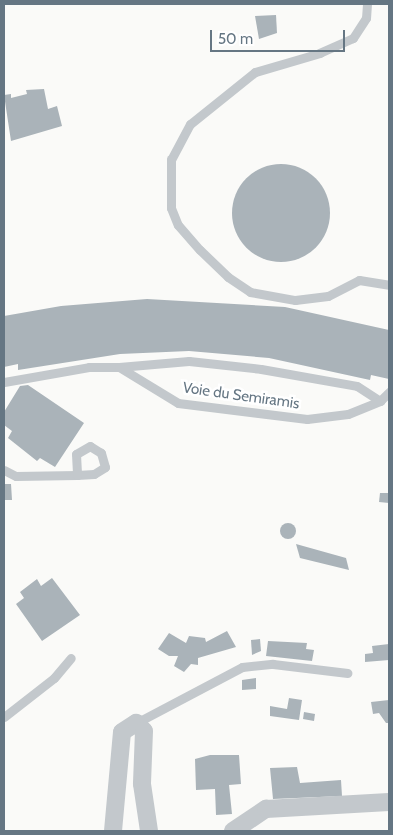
<!DOCTYPE html>
<style>
body{margin:0}
#map{position:relative;width:393px;height:835px;overflow:hidden;background:#fafaf8;font-family:Cabin,sans-serif}
div>[style]{position:absolute}
.water>*{inset:0;background:#bbc7cb}
.building>*{inset:0;background:#aab3b9}
.round{border-radius:50%}
.service>*{height:9px;margin:-4.5px;padding:0 4.5px;transform-origin:4.5px;border-radius:4.5px;background:#c3c8cc}
.minor>*{height:18px;margin:-9px;padding:0 9px;transform-origin:9px;border-radius:9px;background:#c3c8cc}
span{translate:-50% -50%;white-space:nowrap;text-align:center;line-height:1.15;-webkit-text-stroke:5px #fff;paint-order:stroke}
.street-label{font-size:15px;color:#657683}
.frame{position:absolute;inset:0;border:5px solid #657683;pointer-events:none}
.scale{position:absolute;left:210px;top:30px;width:135px;height:22px;box-sizing:border-box;border:2px solid #657683;border-top:0;padding-left:6px;font-size:15px;line-height:18px;white-space:nowrap;color:#657683;-webkit-text-stroke:4px #fff;paint-order:stroke}
</style>
<div id="map">
<div class="water">
<div style="clip-path:polygon(270px 192px,286px 192px,295px 198px,286px 209px,275px 211px,273px 223px,281px 226px,289px 221px,296px 222px,314px 237px,299px 251px,269px 251px,251px 231px,250px 211px,255px 202px)"></div>
</div>
<div class="building">
<div style="clip-path:polygon(276px 15px,277px 33px,259px 39px,255px 16px)"></div>
<div style="clip-path:polygon(44px 89px,48px 109px,57px 106px,62px 126px,11px 141px,4px 95px,11px 94px,11px 98px,27px 94px,26px 90px)"></div>
<div class="round" style="left:232px;top:164px;width:98px;height:98px"></div>
<div style="clip-path:polygon(147px 299px,285px 307px,389px 330px,389px 379px,371px 375px,370px 380px,269px 358px,189px 351px,120px 354px,18px 370px,18px 364px,4px 367px,4px 316px,61px 306px)"></div>
<div style="clip-path:polygon(28px 385px,84px 423px,55px 467px,40px 458px,37px 461px,8px 438px,12px 431px,4px 425px,4px 412px,20px 386px)"></div>
<div style="clip-path:polygon(4px 484px,11px 484px,12px 500px,4px 500px)"></div>
<div style="clip-path:polygon(380px 493px,389px 493px,389px 503px,379px 502px)"></div>
<div class="round" style="left:280px;top:523px;width:16px;height:16px"></div>
<div style="clip-path:polygon(296px 544px,346px 558px,349px 570px,300px 558px)"></div>
<div style="clip-path:polygon(52px 578px,80px 615px,42px 641px,16px 604px,24px 598px,20px 592px,37px 579px,41px 586px)"></div>
<div style="clip-path:polygon(227px 631px,236px 647px,198px 658px,198px 665px,191px 664px,184px 672px,174px 666px,178px 656px,169px 656px,158px 649px,169px 633px,186px 643px,189px 636px,205px 638px,206px 642px)"></div>
<div style="clip-path:polygon(260px 639px,261px 651px,252px 655px,251px 640px)"></div>
<div style="clip-path:polygon(268px 641px,307px 643px,306px 649px,314px 650px,312px 661px,266px 656px)"></div>
<div style="clip-path:polygon(389px 644px,389px 660px,365px 662px,365px 654px,373px 653px,372px 646px)"></div>
<div style="clip-path:polygon(256px 678px,256px 689px,242px 690px,242px 680px)"></div>
<div style="clip-path:polygon(289px 698px,302px 700px,299px 720px,270px 716px,270px 706px,287px 709px)"></div>
<div style="clip-path:polygon(389px 700px,389px 723px,386px 723px,379px 713px,373px 714px,371px 702px)"></div>
<div style="clip-path:polygon(304px 712px,315px 714px,314px 721px,303px 719px)"></div>
<div style="clip-path:polygon(210px 755px,239px 755px,241px 784px,229px 785px,232px 814px,216px 815px,215px 789px,196px 790px,195px 759px)"></div>
<div style="clip-path:polygon(297px 767px,300px 783px,341px 780px,342px 796px,273px 799px,270px 768px)"></div>
</div>
<div class="service">
<div style="left:367px;top:4px;width:14px;rotate:94deg"></div>
<div style="left:366px;top:18px;width:24px;rotate:123deg"></div>
<div style="left:353px;top:38px;width:36px;rotate:156deg"></div>
<div style="left:320px;top:53px;width:68px;rotate:163.7deg"></div>
<div style="left:255px;top:72px;width:83px;rotate:141.3deg"></div>
<div style="left:190px;top:124px;width:40px;rotate:118deg"></div>
<div style="left:171px;top:159px;width:49px;rotate:90deg"></div>
<div style="left:171px;top:208px;width:18px;rotate:68deg"></div>
<div style="left:178px;top:225px;width:33px;rotate:49deg"></div>
<div style="left:200px;top:250px;width:39px;rotate:44deg"></div>
<div style="left:228px;top:277px;width:27px;rotate:34deg"></div>
<div style="left:250px;top:292px;width:46px;rotate:10.1deg"></div>
<div style="left:295px;top:300px;width:33px;rotate:-7deg"></div>
<div style="left:328px;top:296px;width:35px;rotate:-27deg"></div>
<div style="left:359px;top:280px;width:30px;rotate:9deg"></div>
<div style="left:119px;top:367px;width:70px;rotate:-4.9deg"></div>
<div style="left:189px;top:361px;width:72px;rotate:6.3deg"></div>
<div style="left:261px;top:369px;width:97px;rotate:10deg"></div>
<div style="left:357px;top:386px;width:27px;rotate:33deg"></div>
<div style="left:4px;top:382px;width:86px;rotate:-10deg"></div>
<div style="left:89px;top:367px;width:30px"></div>
<div style="left:119px;top:367px;width:69px;rotate:31.4deg"></div>
<div style="left:178px;top:403px;width:130px;rotate:7.1deg"></div>
<div style="left:307px;top:419px;width:41px;rotate:-7deg"></div>
<div style="left:348px;top:414px;width:35px;rotate:-22deg"></div>
<div style="left:380px;top:401px;width:13px;rotate:-45deg"></div>
<div style="left:4px;top:470px;width:13px;rotate:27deg"></div>
<div style="left:16px;top:476px;width:61px;rotate:-0.9deg"></div>
<div style="left:77px;top:475px;width:17px;rotate:-3deg"></div>
<div style="left:94px;top:474px;width:13px;rotate:-32deg"></div>
<div style="left:105px;top:467px;width:15px;rotate:-106deg"></div>
<div style="left:101px;top:453px;width:13px;rotate:-148deg"></div>
<div style="left:90px;top:446px;width:16px;rotate:150deg"></div>
<div style="left:76px;top:454px;width:21px;rotate:87deg"></div>
<div style="left:4px;top:717px;width:63px;rotate:-38deg"></div>
<div style="left:54px;top:678px;width:26px;rotate:-50deg"></div>
<div style="left:136px;top:723px;width:120px;rotate:-27.8deg"></div>
<div style="left:242px;top:667px;width:31px;rotate:-6deg"></div>
<div style="left:273px;top:664px;width:75px;rotate:6.9deg"></div>
</div>
<div class="minor">
<div style="left:113px;top:831px;width:99px;rotate:-84.8deg"></div>
<div style="left:122px;top:732px;width:17px;rotate:-33deg"></div>
<div style="left:136px;top:723px;width:11px;rotate:45deg"></div>
<div style="left:144px;top:731px;width:53px;rotate:92.2deg"></div>
<div style="left:142px;top:784px;width:48px;rotate:81.5deg"></div>
<div style="left:233px;top:831px;width:40px;rotate:-34deg"></div>
<div style="left:266px;top:809px;width:123px;rotate:-3.3deg"></div>
</div>
<div class="street-label">
<span style="left:241px;top:396px;rotate:8deg">Voie du Semiramis</span>
</div>
<div class="frame"></div>
<div class="scale">50 m</div>
</div>
